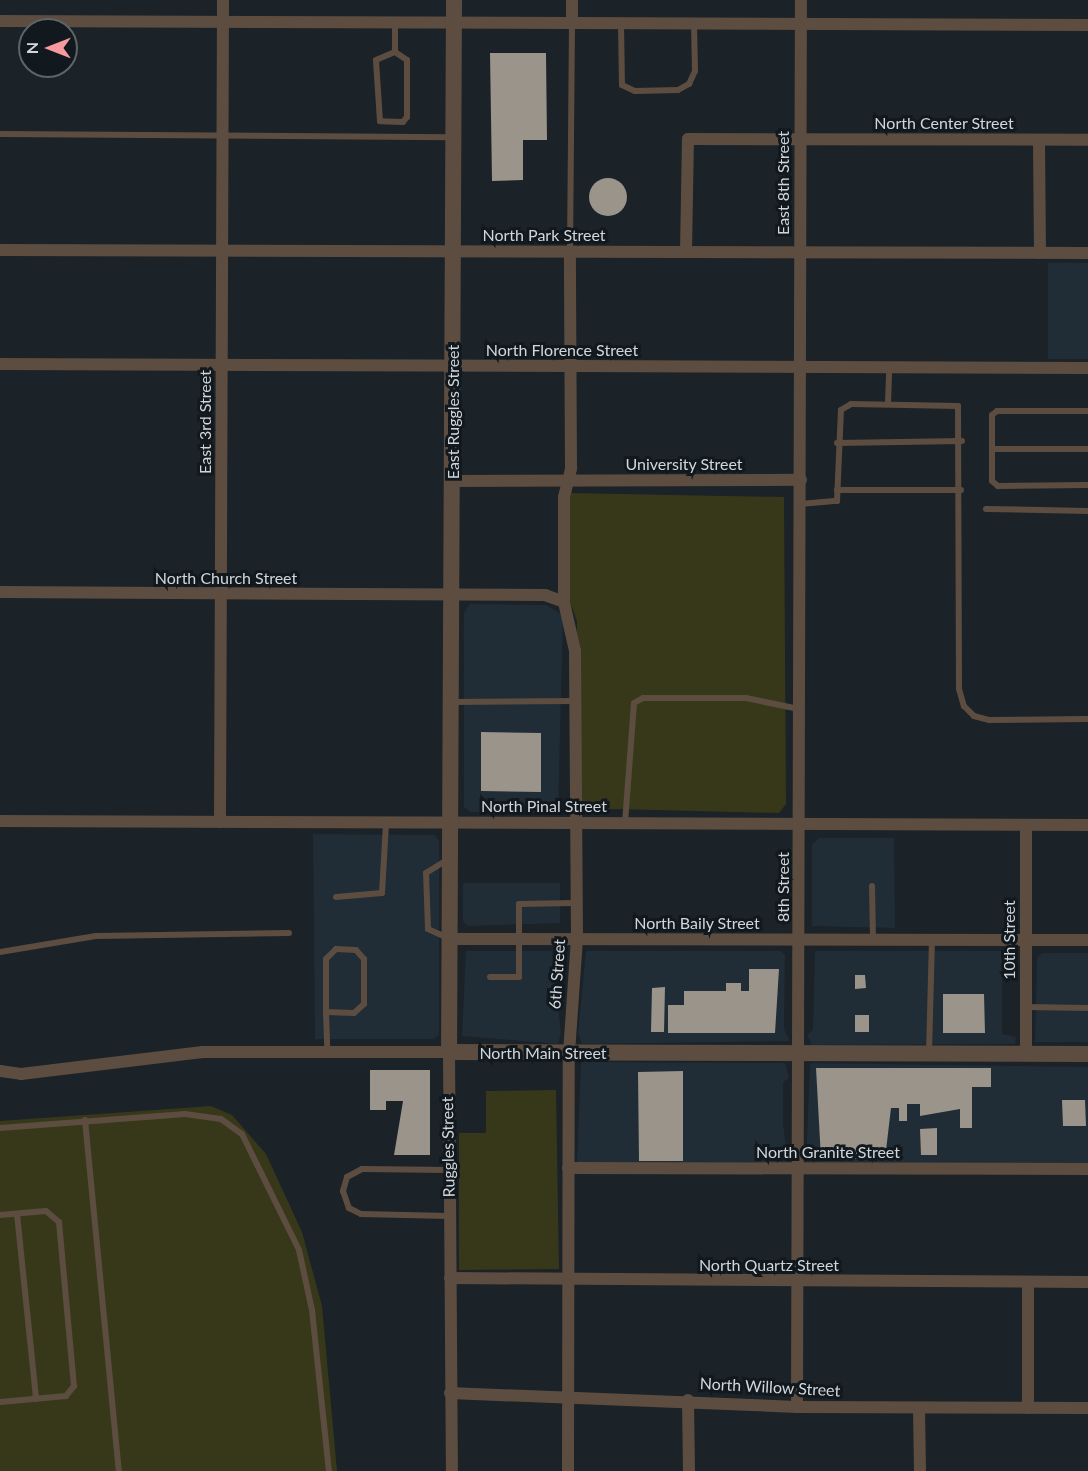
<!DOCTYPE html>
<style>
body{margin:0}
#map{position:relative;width:1088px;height:1471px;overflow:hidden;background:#1b2228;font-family:Lato,sans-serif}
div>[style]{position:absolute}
.built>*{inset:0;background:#202c36}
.green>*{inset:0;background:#373819}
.building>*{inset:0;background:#9a948b}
.round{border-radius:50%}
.service>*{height:6px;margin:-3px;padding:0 3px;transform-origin:3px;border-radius:3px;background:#5d4d40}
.minor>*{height:12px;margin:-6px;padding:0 6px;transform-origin:6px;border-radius:6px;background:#5d4d40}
.tertiary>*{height:16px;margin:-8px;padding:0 8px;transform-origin:8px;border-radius:8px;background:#5d4d40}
span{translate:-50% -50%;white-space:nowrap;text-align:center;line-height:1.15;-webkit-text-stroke:6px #12191e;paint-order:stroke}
.street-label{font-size:16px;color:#d1d6da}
.north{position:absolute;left:18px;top:18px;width:60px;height:60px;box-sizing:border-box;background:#12191e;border:2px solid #5e6569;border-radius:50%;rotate:270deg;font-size:16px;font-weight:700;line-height:24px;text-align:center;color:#d1d6da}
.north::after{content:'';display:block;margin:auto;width:21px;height:27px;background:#f59b9e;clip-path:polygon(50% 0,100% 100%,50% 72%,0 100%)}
</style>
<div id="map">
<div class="built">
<div style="clip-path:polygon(1048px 263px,1088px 263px,1088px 359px,1048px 359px)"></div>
<div style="clip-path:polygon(470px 604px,546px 605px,563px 615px,558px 813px,470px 812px,464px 807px,464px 613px)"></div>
<div style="clip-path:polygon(313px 834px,435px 835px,439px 841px,439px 1035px,434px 1039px,315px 1039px)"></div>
<div style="clip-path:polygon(819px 838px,894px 838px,895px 928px,812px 926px,812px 845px)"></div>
<div style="clip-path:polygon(463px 883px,560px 883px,560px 923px,468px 926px,463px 921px)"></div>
<div style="clip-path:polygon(466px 951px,552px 951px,561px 1033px,558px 1044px,462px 1036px)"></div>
<div style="clip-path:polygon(586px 951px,780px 951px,785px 955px,784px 1029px,790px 1041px,582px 1044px,578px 1033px)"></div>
<div style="clip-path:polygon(815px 951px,1010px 951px,1015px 959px,1002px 960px,1002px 1034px,1016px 1037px,1015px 1044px,812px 1045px,807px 1035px,813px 1030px)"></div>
<div style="clip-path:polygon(1042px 953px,1088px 953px,1088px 1042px,1035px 1042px,1037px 957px)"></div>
<div style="clip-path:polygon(581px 1062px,785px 1063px,789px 1077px,783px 1083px,783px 1122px,788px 1165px,577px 1163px)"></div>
<div style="clip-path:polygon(810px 1063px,1088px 1067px,1088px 1165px,806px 1164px)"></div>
</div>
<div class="green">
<div style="clip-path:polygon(568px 493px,784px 497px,786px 804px,779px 813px,576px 808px,577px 621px,570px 602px)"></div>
<div style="clip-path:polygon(556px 1090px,559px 1269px,459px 1270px,459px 1133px,486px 1133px,486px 1091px)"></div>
<div style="clip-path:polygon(211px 1106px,232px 1115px,266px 1154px,302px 1232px,322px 1306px,337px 1471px,0 1471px,0 1121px)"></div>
</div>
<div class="building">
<div style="clip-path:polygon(490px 53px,546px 53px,547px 140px,523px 140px,523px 180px,492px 181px)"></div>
<div class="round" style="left:589px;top:178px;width:38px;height:38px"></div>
<div style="clip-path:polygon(481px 732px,541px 733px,541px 792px,481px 791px)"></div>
<div style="clip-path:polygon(749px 969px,779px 969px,775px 1033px,668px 1033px,668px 1005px,684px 1005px,684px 991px,726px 991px,726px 983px,741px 983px,741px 991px,749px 991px)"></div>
<div style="clip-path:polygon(855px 975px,865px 975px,866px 988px,855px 989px)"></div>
<div style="clip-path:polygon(665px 987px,664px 1032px,651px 1032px,652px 988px)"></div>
<div style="clip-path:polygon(943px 994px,984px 994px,985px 1033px,943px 1033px)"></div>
<div style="clip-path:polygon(855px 1015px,869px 1015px,869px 1032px,855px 1032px)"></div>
<div style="clip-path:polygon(816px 1068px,991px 1068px,991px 1087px,972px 1087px,972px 1128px,960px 1128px,960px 1109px,920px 1116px,920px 1104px,907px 1104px,907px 1121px,899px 1121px,899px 1108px,891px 1108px,885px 1159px,821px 1159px)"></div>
<div style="clip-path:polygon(370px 1070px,430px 1070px,430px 1155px,394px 1155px,403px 1101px,386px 1101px,386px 1110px,370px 1110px)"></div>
<div style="clip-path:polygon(683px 1071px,683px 1161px,639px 1161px,638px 1072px)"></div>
<div style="clip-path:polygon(1062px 1100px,1085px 1100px,1086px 1126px,1063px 1126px)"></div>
<div style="clip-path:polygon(937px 1128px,937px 1155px,921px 1155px,920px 1129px)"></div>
</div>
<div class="service">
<div style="left:395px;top:23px;width:29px;rotate:90deg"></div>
<div style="left:395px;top:52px;width:14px;rotate:34deg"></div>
<div style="left:407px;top:60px;width:57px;rotate:90deg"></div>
<div style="left:407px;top:117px;width:6px;rotate:129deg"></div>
<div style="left:403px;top:122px;width:23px;rotate:-178deg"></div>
<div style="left:380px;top:121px;width:61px;rotate:-93.8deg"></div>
<div style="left:376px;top:60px;width:21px;rotate:-23deg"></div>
<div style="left:621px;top:23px;width:62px;rotate:89.1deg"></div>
<div style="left:622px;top:85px;width:14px;rotate:25deg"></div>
<div style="left:635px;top:91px;width:43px;rotate:-1.3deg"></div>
<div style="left:678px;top:90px;width:13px;rotate:-29deg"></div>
<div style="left:689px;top:84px;width:14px;rotate:-65deg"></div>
<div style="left:695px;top:71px;width:48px;rotate:-91.2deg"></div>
<div style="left:0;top:134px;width:452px;rotate:0.4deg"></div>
<div style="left:570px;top:252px;width:229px;rotate:-89.5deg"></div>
<div style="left:888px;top:404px;width:38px;rotate:-88deg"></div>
<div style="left:1088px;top:411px;width:91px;rotate:180deg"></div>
<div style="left:997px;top:411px;width:6px;rotate:141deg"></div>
<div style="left:992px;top:415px;width:66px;rotate:90deg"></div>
<div style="left:992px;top:481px;width:8px;rotate:40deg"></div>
<div style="left:998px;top:486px;width:90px;rotate:-0.6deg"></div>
<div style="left:837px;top:443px;width:125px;rotate:-0.9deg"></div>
<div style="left:992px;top:449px;width:96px"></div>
<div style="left:837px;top:490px;width:124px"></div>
<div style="left:800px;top:504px;width:37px;rotate:-5deg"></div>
<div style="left:837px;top:501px;width:91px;rotate:-87.5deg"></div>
<div style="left:841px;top:410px;width:12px;rotate:-31deg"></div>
<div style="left:851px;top:404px;width:107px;rotate:1.1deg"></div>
<div style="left:958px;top:406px;width:283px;rotate:89.8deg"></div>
<div style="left:959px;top:689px;width:18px;rotate:74deg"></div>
<div style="left:964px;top:706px;width:14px;rotate:45deg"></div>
<div style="left:974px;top:716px;width:16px;rotate:15deg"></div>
<div style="left:989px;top:720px;width:99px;rotate:-0.6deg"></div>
<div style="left:986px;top:509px;width:102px;rotate:1.1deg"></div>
<div style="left:453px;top:702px;width:121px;rotate:-0.5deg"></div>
<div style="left:625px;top:823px;width:120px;rotate:-85.7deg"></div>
<div style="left:634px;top:703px;width:10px;rotate:-29deg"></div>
<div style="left:643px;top:698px;width:103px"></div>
<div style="left:746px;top:698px;width:54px;rotate:11.7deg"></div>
<div style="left:872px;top:886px;width:54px;rotate:88.9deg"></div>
<div style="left:336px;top:897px;width:46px;rotate:-5deg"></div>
<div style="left:382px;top:893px;width:70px;rotate:-86.7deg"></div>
<div style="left:448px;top:938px;width:22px;rotate:-156deg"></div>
<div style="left:428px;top:929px;width:56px;rotate:-92deg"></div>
<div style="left:426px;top:873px;width:26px;rotate:-32deg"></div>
<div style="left:0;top:952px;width:97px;rotate:-9.5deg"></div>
<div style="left:96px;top:936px;width:193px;rotate:-0.9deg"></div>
<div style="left:490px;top:977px;width:29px"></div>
<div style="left:519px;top:977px;width:73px;rotate:-90deg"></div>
<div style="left:519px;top:904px;width:56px;rotate:-1deg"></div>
<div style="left:1026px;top:1007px;width:62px;rotate:0.9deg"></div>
<div style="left:326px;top:1012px;width:28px;rotate:2deg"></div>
<div style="left:354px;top:1013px;width:13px;rotate:-42deg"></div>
<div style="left:364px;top:1004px;width:45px;rotate:-90deg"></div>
<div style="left:364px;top:959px;width:12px;rotate:-132deg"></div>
<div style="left:356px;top:950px;width:20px;rotate:-177deg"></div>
<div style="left:336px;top:949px;width:14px;rotate:135deg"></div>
<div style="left:326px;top:959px;width:53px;rotate:90deg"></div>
<div style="left:326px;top:1012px;width:38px;rotate:88deg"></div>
<div style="left:929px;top:1053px;width:113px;rotate:-88.5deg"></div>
<div style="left:85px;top:1120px;width:353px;rotate:84.5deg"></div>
<div style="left:0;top:1128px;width:186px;rotate:-4.3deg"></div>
<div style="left:185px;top:1114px;width:36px;rotate:8deg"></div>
<div style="left:221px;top:1119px;width:26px;rotate:36deg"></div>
<div style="left:242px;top:1134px;width:129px;rotate:63.8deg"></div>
<div style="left:299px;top:1250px;width:61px;rotate:77.8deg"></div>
<div style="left:312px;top:1310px;width:162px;rotate:84deg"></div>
<div style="left:449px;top:1170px;width:87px;rotate:-179.3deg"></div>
<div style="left:362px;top:1169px;width:17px;rotate:152deg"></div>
<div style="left:347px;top:1177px;width:15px;rotate:106deg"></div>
<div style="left:343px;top:1191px;width:18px;rotate:71deg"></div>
<div style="left:349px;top:1208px;width:13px;rotate:27deg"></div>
<div style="left:361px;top:1214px;width:88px;rotate:1.3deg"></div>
<div style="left:17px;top:1214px;width:186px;rotate:84.1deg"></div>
<div style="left:0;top:1215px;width:46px;rotate:-5deg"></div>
<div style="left:46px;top:1211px;width:17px;rotate:40deg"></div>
<div style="left:59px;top:1222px;width:165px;rotate:84.8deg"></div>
<div style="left:74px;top:1386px;width:13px;rotate:129deg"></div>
<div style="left:66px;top:1396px;width:66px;rotate:174.8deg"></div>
</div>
<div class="minor">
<div style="left:0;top:21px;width:1088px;rotate:0.21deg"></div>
<div style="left:572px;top:23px;width:23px;rotate:-90deg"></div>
<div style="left:1039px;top:140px;width:113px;rotate:89.5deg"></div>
<div style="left:0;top:250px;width:1088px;rotate:0.16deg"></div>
<div style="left:686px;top:252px;width:113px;rotate:-89deg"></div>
<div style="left:688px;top:139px;width:400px;rotate:0.1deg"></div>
<div style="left:0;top:364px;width:1088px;rotate:0.21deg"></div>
<div style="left:453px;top:481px;width:348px;rotate:-0.2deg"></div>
<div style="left:0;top:592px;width:545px;rotate:0.32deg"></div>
<div style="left:545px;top:595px;width:20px;rotate:20deg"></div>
<div style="left:0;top:821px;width:1088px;rotate:0.21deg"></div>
<div style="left:220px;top:822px;width:822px;rotate:-89.79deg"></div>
<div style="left:1026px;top:826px;width:228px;rotate:90deg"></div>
<div style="left:451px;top:939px;width:637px;rotate:0.09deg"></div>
<div style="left:0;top:1071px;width:21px;rotate:8deg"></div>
<div style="left:21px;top:1074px;width:183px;rotate:-6.9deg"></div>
<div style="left:203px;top:1052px;width:246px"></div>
<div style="left:449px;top:1052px;width:419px;rotate:89.6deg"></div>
<div style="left:568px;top:1168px;width:520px;rotate:0.11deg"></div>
<div style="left:450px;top:1278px;width:638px;rotate:0.36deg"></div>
<div style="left:1028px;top:1282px;width:126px;rotate:90deg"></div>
<div style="left:450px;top:1393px;width:347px;rotate:2.3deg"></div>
<div style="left:797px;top:1407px;width:291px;rotate:0.2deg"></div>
<div style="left:688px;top:1400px;width:71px;rotate:89.2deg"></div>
<div style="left:797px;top:1407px;width:1407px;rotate:-89.84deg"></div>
<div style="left:919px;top:1408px;width:63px;rotate:89.1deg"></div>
<div style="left:568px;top:1471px;width:418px;rotate:-89.9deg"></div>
<div style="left:569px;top:1053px;width:114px;rotate:-86deg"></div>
<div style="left:577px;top:939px;width:288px;rotate:-90.4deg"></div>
<div style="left:575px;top:651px;width:50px;rotate:-102.7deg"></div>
<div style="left:564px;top:602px;width:105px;rotate:-90deg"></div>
<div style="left:564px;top:497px;width:30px;rotate:-76deg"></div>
<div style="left:571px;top:468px;width:216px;rotate:-90.3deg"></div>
</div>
<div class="tertiary">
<div style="left:454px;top:0;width:1052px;rotate:90.27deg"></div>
<div style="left:449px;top:1052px;width:639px;rotate:0.18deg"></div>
</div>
<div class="street-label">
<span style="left:944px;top:123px">North Center Street</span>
<span style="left:783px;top:183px;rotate:-90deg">East 8th Street</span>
<span style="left:544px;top:235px">North Park Street</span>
<span style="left:562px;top:350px">North Florence Street</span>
<span style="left:453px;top:412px;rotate:-90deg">East Ruggles Street</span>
<span style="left:205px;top:422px;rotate:-90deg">East 3rd Street</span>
<span style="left:684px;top:464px">University Street</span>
<span style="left:226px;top:578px">North Church Street</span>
<span style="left:544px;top:806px">North Pinal Street</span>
<span style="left:783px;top:887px;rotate:-90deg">8th Street</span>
<span style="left:697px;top:923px">North Baily Street</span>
<span style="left:1009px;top:940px;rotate:-90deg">10th Street</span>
<span style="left:557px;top:974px;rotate:-86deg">6th Street</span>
<span style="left:543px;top:1053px">North Main Street</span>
<span style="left:448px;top:1147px;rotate:-91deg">Ruggles Street</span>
<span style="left:828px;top:1152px">North Granite Street</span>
<span style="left:769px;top:1265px">North Quartz Street</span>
<span style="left:770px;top:1387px;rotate:3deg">North Willow Street</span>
</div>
<div class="north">N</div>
</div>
